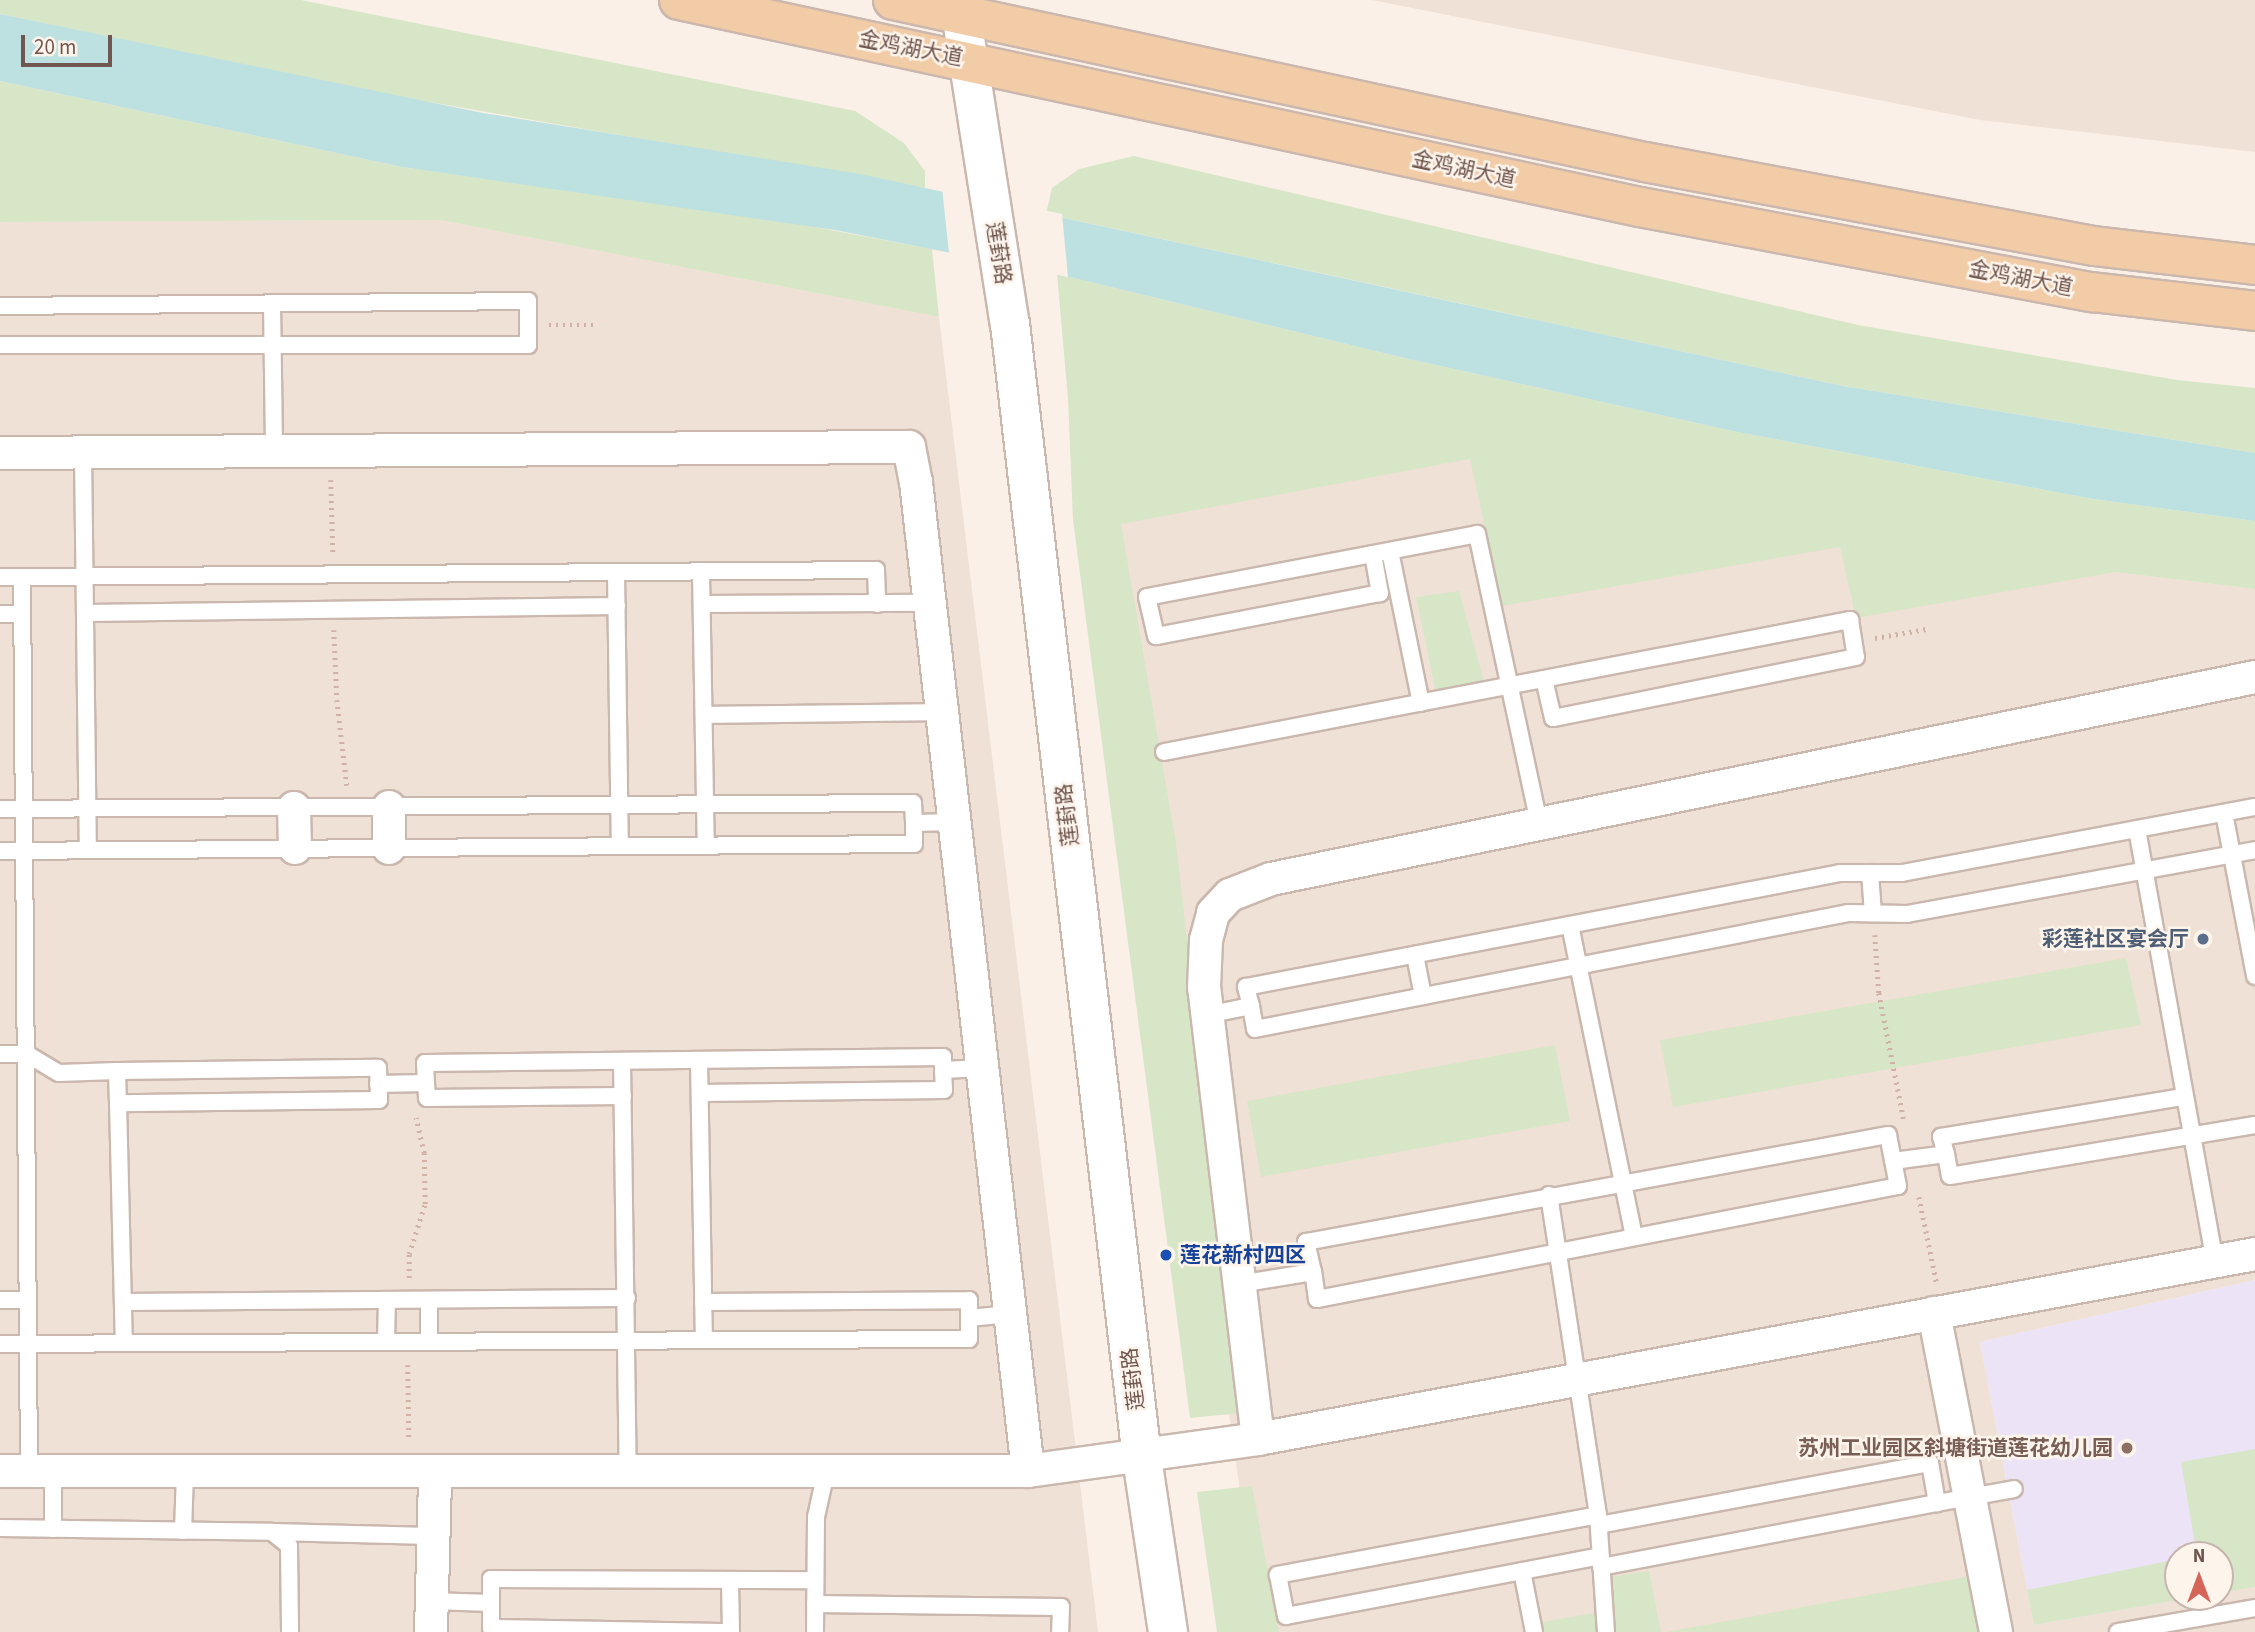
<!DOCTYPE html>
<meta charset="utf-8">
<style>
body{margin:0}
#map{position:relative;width:2255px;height:1632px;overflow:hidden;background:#faf0e7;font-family:"Source Sans 3","Noto Sans SC",sans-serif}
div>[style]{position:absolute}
.residential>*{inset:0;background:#f0e1d6}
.education>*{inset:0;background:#ede3f6}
.green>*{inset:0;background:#d7e6c7}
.water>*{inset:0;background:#bde1e1}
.pier>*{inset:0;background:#faf0e7}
.path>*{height:4.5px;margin-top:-2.25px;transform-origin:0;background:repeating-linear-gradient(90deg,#d1b0a5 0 2px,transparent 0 7px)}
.roads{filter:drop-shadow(2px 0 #cab7ae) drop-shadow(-2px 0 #cab7ae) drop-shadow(0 2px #cab7ae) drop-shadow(0 -2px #cab7ae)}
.service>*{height:16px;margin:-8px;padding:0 8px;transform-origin:8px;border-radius:8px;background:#fff}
.minor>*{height:32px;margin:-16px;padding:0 16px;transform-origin:16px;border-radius:16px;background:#fff}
.secondary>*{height:38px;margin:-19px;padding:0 19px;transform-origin:19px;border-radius:19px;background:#fff}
.primary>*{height:38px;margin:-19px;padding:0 19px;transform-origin:19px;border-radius:19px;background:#f1cca6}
.dots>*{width:19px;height:19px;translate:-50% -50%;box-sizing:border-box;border:4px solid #fdf4ec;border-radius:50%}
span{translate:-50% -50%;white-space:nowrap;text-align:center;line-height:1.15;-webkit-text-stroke:5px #fdf4ec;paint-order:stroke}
.street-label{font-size:21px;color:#70564e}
.service-label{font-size:21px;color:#4e5e75;font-weight:700}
.right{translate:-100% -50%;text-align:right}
.transit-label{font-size:21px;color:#164399;font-weight:700}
.left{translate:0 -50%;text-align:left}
.education-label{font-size:21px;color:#785e54;font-weight:700}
.north{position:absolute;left:2164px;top:1541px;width:70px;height:70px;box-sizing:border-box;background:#fdf4ec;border:2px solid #c5b5ad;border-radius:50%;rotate:0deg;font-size:19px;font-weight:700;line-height:28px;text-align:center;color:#70564e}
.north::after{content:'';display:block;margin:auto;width:24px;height:32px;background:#d66559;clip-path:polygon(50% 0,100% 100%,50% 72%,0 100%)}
.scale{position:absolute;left:21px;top:35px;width:91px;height:32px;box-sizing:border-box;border:4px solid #70564e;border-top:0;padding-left:9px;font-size:21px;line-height:24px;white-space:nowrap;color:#70564e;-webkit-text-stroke:5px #fdf4ec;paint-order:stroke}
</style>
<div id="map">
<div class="residential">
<div style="clip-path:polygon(1372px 0,2255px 0,2255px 152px,1980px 120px)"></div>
<div style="clip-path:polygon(440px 220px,939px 317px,1098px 1632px,0 1632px,0 222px)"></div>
<div style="clip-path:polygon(1077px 342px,2115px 572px,2255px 589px,2255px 1280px,1980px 1342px,2034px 1625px,2196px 1597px,2220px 1597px,2220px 1593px,2255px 1587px,2255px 1632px,1260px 1632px)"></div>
</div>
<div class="education">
<div style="clip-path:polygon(2255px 1280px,2255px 1587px,2220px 1593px,2220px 1555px,2178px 1555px,2178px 1597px,2196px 1597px,2034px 1625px,1980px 1342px)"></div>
</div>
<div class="green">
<div style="clip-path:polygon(0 0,301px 0,855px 111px,904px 143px,925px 171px,925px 188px,360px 90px,0 14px)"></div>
<div style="clip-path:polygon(0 81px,402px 167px,777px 220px,932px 249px,939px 317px,440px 220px,0 222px)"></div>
<div style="clip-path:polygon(1134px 156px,1858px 325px,2177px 380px,2255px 388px,2255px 453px,1843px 386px,1046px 214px,1052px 188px,1079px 169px)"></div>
<div style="clip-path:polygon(1057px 274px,1400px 357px,1737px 432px,2093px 499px,2255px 521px,2255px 589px,2115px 572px,1856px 618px,1840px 547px,1502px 606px,1470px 459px,1121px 524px,1176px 843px,1241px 1413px,1190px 1418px,1073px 520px,1068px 399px)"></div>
<div style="clip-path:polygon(1459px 591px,1485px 685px,1436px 693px,1416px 597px)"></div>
<div style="clip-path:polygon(2126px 958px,2141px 1025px,1673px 1107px,1660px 1040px)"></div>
<div style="clip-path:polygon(1555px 1045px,1570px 1121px,1261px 1177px,1247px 1101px)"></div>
<div style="clip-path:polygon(2255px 1449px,2255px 1587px,2220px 1593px,2220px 1555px,2197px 1555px,2181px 1462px)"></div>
<div style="clip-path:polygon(1252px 1486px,1279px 1632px,1217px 1632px,1197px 1492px)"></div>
<div style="clip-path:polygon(2178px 1559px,2178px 1597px,2196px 1597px,2034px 1625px,2027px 1590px)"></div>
<div style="clip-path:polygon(1649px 1571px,1661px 1632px,1615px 1632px,1609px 1577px)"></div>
<div style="clip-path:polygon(1972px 1576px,1981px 1632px,1666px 1632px)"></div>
<div style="clip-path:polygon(1599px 1612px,1601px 1632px,1539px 1632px,1538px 1623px)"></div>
</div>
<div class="water">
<div style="clip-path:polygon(0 14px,483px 113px,860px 174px,1843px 386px,2255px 453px,2255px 521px,2093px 499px,1737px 432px,1400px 357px,1057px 274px,835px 230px,402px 167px,0 81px)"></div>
</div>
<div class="pier">
<div style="clip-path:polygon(942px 188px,1062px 214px,1068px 277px,949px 253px)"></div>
</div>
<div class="path">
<div style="left:549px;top:325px;width:44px"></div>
<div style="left:331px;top:480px;width:72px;rotate:88.4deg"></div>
<div style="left:334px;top:630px;width:70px;rotate:87.5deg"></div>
<div style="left:337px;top:700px;width:86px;rotate:83.3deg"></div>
<div style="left:1875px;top:638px;width:52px;rotate:-10deg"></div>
<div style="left:1875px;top:935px;width:58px;rotate:86.1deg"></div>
<div style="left:1879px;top:993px;width:129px;rotate:78.9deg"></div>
<div style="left:1919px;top:1197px;width:89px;rotate:78.3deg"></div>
<div style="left:409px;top:1278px;width:24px;rotate:-90deg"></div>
<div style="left:409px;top:1254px;width:52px;rotate:-72.3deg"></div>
<div style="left:425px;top:1204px;width:51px;rotate:-91.1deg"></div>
<div style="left:424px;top:1153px;width:36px;rotate:-103deg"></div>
<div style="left:408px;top:1365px;width:75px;rotate:89.2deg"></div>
</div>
<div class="roads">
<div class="service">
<div style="left:272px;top:303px;width:149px;rotate:89.2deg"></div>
<div style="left:0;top:306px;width:528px;rotate:-0.54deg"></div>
<div style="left:528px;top:301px;width:44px;rotate:90deg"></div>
<div style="left:528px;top:345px;width:528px;rotate:180deg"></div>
<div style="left:83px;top:453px;width:397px;rotate:89.3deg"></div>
<div style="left:1390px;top:551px;width:155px;rotate:78.5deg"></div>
<div style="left:1373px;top:554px;width:40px;rotate:80deg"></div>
<div style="left:1380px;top:593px;width:228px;rotate:169.1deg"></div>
<div style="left:1156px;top:636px;width:40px;rotate:-103deg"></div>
<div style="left:1147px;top:597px;width:336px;rotate:-10.8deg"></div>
<div style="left:1477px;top:534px;width:297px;rotate:77.9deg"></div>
<div style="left:616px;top:572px;width:274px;rotate:89.2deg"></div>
<div style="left:701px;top:572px;width:274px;rotate:89deg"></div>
<div style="left:0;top:577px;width:22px"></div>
<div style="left:704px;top:604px;width:226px;rotate:-0.3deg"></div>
<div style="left:86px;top:613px;width:531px;rotate:-0.76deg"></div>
<div style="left:0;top:614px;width:22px"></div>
<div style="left:705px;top:715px;width:237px;rotate:-0.7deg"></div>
<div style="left:1164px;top:752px;width:699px;rotate:-10.89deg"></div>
<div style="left:1850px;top:620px;width:37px;rotate:81deg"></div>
<div style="left:1856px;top:657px;width:309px;rotate:168.6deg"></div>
<div style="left:1553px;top:718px;width:40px;rotate:-103deg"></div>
<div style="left:0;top:809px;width:913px;rotate:-0.38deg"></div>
<div style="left:913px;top:803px;width:20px;rotate:87deg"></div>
<div style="left:914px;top:823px;width:21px;rotate:90deg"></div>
<div style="left:914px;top:844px;width:914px;rotate:179.56deg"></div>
<div style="left:2224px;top:813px;width:166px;rotate:79.2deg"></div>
<div style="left:914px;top:823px;width:41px;rotate:-1.4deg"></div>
<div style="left:2137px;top:829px;width:439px;rotate:79.8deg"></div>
<div style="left:1870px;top:873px;width:40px;rotate:85.7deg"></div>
<div style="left:1570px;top:925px;width:318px;rotate:78.4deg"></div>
<div style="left:1415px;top:955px;width:42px;rotate:79deg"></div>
<div style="left:1251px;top:1006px;width:20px;rotate:-105deg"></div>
<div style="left:1246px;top:987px;width:605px;rotate:-10.86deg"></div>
<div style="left:1840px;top:873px;width:62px"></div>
<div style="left:1902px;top:873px;width:359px;rotate:-10.6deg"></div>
<div style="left:1207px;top:1015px;width:45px;rotate:-11.6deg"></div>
<div style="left:1251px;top:1006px;width:23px;rotate:80deg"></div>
<div style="left:1255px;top:1029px;width:604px;rotate:-11.07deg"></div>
<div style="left:1848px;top:913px;width:59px;rotate:1deg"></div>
<div style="left:1907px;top:914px;width:354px;rotate:-10.4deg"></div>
<div style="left:0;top:1054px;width:27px"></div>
<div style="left:27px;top:1054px;width:37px;rotate:31deg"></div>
<div style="left:59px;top:1073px;width:58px;rotate:-2deg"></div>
<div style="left:117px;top:1071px;width:261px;rotate:-0.7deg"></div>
<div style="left:378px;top:1068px;width:32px;rotate:88deg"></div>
<div style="left:379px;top:1100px;width:261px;rotate:179.3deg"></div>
<div style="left:118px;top:1103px;width:32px;rotate:-92deg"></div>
<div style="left:699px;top:1060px;width:278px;rotate:89deg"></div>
<div style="left:622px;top:1061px;width:412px;rotate:89.2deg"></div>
<div style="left:426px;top:1083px;width:15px;rotate:86deg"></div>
<div style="left:427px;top:1098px;width:196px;rotate:-0.6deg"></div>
<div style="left:378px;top:1084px;width:48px;rotate:-1.2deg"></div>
<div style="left:426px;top:1083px;width:20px;rotate:-93deg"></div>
<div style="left:425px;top:1063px;width:518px;rotate:-0.66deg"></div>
<div style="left:943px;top:1057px;width:13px;rotate:90deg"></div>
<div style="left:943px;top:1070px;width:40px;rotate:-2.9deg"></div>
<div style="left:700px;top:1093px;width:244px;rotate:-0.7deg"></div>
<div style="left:944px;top:1090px;width:20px;rotate:-93deg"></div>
<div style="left:118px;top:1103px;width:239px;rotate:88.6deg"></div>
<div style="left:1946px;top:1154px;width:22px;rotate:80deg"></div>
<div style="left:1950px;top:1176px;width:309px;rotate:-9.5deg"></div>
<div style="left:1893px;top:1161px;width:53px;rotate:-7.5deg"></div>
<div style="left:1946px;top:1154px;width:18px;rotate:-106deg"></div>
<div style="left:1941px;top:1137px;width:244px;rotate:-9.4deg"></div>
<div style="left:1549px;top:1195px;width:324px;rotate:81.3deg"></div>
<div style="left:1598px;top:1515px;width:117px;rotate:86.1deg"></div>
<div style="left:1239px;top:1284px;width:75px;rotate:-9.2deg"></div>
<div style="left:1313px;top:1272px;width:31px;rotate:-103deg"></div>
<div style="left:1306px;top:1242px;width:592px;rotate:-10.42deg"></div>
<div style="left:1888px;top:1135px;width:52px;rotate:78.9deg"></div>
<div style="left:1898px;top:1186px;width:592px;rotate:168.99deg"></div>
<div style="left:1317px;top:1299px;width:27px;rotate:-98deg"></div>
<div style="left:0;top:1300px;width:28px"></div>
<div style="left:429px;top:1300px;width:40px;rotate:90deg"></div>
<div style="left:123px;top:1302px;width:504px;rotate:-0.45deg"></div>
<div style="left:703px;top:1302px;width:266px;rotate:-0.4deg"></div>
<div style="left:969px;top:1300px;width:18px;rotate:90deg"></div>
<div style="left:386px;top:1340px;width:40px;rotate:-88.6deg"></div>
<div style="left:0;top:1344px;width:969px;rotate:-0.3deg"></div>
<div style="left:969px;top:1339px;width:21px;rotate:-90deg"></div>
<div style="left:969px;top:1318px;width:41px;rotate:-5.6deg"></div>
<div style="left:29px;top:1472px;width:895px;rotate:-90.45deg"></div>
<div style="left:22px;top:577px;width:854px;rotate:-0.47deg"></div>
<div style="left:876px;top:570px;width:34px;rotate:88deg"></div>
<div style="left:53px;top:1472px;width:57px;rotate:90deg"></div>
<div style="left:1598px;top:1515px;width:326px;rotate:169.4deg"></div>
<div style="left:1278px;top:1575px;width:42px;rotate:79deg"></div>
<div style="left:1286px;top:1616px;width:320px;rotate:-10.8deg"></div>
<div style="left:1599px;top:1525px;width:337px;rotate:-10.6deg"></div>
<div style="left:1930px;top:1463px;width:41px;rotate:80.1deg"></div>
<div style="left:1937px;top:1503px;width:78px;rotate:-10.3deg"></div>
<div style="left:0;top:1528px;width:272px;rotate:0.8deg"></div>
<div style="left:272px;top:1532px;width:22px;rotate:39deg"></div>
<div style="left:289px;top:1546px;width:86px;rotate:89.3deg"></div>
<div style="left:183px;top:1531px;width:57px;rotate:-88deg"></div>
<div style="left:272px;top:1532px;width:161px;rotate:1.4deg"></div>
<div style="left:1601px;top:1567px;width:342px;rotate:-10.8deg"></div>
<div style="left:1522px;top:1571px;width:62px;rotate:78.9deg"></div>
<div style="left:730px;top:1580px;width:52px;rotate:88.9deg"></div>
<div style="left:431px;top:1601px;width:60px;rotate:1.9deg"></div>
<div style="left:815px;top:1604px;width:246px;rotate:0.7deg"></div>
<div style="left:1061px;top:1607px;width:25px;rotate:92deg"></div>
<div style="left:728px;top:1632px;width:237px;rotate:-179deg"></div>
<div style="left:491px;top:1628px;width:49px;rotate:-90deg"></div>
<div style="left:491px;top:1579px;width:323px;rotate:0.2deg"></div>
<div style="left:815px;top:1632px;width:115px;rotate:-89.5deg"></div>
<div style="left:816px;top:1517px;width:46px;rotate:-77.5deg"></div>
<div style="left:2118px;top:1632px;width:139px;rotate:-9.9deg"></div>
</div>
<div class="minor">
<div style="left:0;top:453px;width:909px;rotate:-0.38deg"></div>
<div style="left:909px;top:447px;width:36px;rotate:79deg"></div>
<div style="left:916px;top:482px;width:995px;rotate:83.54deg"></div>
<div style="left:1028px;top:1471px;width:232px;rotate:-7.9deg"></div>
<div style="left:1258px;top:1439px;width:454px;rotate:-96.8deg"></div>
<div style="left:1204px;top:988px;width:48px;rotate:-87.6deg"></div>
<div style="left:1206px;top:940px;width:28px;rotate:-75deg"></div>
<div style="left:1213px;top:913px;width:25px;rotate:-47deg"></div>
<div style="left:1230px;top:895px;width:44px;rotate:-21.3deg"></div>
<div style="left:1271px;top:879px;width:1005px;rotate:-11.6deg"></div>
<div style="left:389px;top:807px;width:41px;rotate:90deg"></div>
<div style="left:294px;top:808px;width:40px;rotate:88.6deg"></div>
<div style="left:1934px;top:1313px;width:325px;rotate:79deg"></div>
<div style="left:1258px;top:1439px;width:1014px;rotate:-10.51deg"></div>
<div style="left:0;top:1471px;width:1028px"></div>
<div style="left:431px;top:1632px;width:158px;rotate:-88.5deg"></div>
</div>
<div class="secondary">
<div style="left:959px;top:0;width:328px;rotate:81.1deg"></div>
<div style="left:1010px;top:324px;width:1142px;rotate:83.36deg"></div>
<div style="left:1142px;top:1458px;width:176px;rotate:81.5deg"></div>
</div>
<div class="primary">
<div style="left:679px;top:0;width:983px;rotate:12.16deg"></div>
<div style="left:1640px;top:207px;width:460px;rotate:10.7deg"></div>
<div style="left:2092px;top:292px;width:164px;rotate:6.6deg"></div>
<div style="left:893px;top:0;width:769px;rotate:12.16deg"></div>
<div style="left:1645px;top:162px;width:457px;rotate:10.6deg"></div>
<div style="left:2094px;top:246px;width:162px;rotate:6.7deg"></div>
</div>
</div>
<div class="dots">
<div style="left:2203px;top:939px;background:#5c6f8a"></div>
<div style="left:1166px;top:1255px;background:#1a4fb4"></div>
<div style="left:2127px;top:1448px;background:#8d6e63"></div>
</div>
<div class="street-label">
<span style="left:911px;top:48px;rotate:11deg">金鸡湖大道</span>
<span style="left:1464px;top:169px;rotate:12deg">金鸡湖大道</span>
<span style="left:999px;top:253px;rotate:81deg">莲葑路</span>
<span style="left:2021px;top:278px;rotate:11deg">金鸡湖大道</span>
<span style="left:1067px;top:815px;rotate:-97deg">莲葑路</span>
<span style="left:1133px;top:1379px;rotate:-97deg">莲葑路</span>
</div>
<div class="service-label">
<span class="right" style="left:2189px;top:939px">彩莲社区宴会厅</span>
</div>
<div class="transit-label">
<span class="left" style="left:1180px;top:1255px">莲花新村四区</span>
</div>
<div class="education-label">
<span class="right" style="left:2113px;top:1448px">苏州工业园区斜塘街道莲花幼儿园</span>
</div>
<div class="north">N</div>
<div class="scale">20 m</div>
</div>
